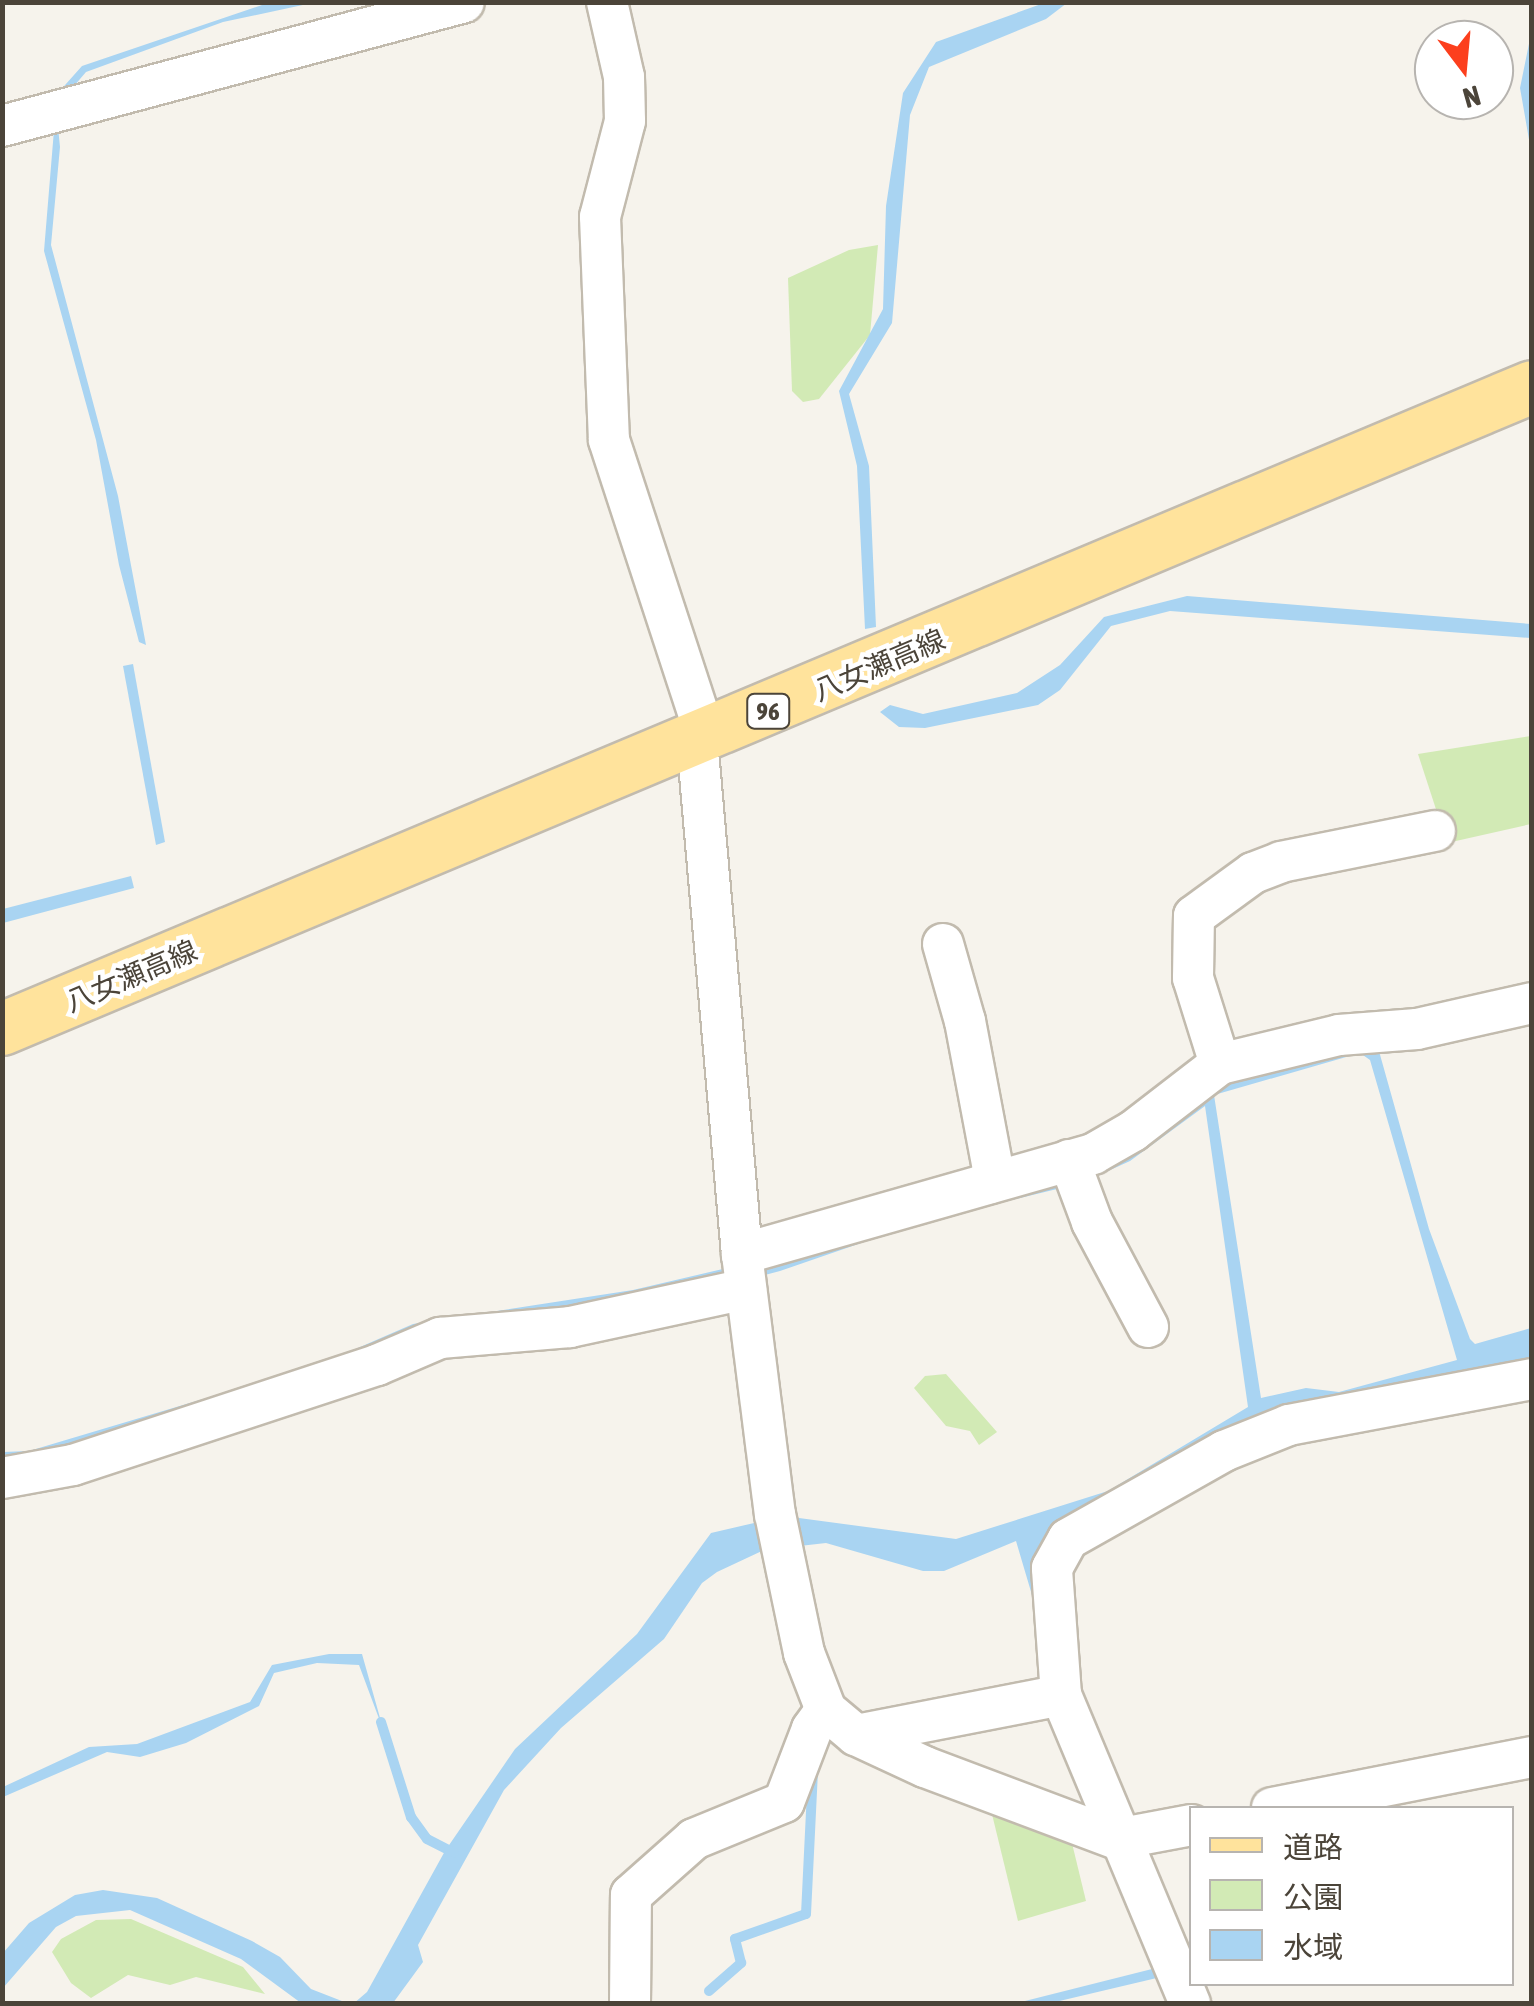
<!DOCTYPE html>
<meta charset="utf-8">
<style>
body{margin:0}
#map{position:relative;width:1534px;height:2006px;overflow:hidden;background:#f6f3ec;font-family:"Asap Condensed","Noto Sans JP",sans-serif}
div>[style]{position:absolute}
.green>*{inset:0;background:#d2eab5}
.water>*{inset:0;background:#a9d4f2}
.stream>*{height:10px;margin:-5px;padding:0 5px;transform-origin:5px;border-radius:5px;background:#a9d4f2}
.roads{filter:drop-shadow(2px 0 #c2bbae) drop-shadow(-2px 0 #c2bbae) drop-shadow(0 2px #c2bbae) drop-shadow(0 -2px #c2bbae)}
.minor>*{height:40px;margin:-20px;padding:0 20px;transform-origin:20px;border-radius:20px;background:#fff}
.major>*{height:52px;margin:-26px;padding:0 26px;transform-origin:26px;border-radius:26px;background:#ffe39c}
span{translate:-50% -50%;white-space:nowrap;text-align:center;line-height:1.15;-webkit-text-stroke:9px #fff;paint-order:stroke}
.shield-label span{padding:2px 8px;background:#fff;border:2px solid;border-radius:8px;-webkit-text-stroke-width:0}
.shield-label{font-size:25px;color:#4b4439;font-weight:700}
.street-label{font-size:28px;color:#4b4439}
.frame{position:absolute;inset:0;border:5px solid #4b4439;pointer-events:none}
.legend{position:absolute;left:1189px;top:1806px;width:325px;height:180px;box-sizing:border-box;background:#fff;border:2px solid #b7b4b0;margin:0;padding:12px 18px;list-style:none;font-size:30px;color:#4b4439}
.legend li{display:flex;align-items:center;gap:20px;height:50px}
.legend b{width:50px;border:2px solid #b7b4b0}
.north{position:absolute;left:1414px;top:20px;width:100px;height:100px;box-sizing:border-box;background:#fff;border:2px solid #b7b4b0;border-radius:50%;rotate:164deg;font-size:28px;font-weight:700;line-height:40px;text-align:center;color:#4b4439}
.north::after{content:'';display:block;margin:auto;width:35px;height:45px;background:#fc3f1d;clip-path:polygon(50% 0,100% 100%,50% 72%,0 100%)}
</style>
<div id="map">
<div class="green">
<div style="clip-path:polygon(878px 245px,870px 335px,819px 399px,803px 402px,792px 391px,788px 278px,849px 250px)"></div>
<div style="clip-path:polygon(1531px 736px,1531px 824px,1447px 843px,1418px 754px)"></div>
<div style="clip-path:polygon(946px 1374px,997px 1432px,979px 1445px,970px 1431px,946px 1426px,914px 1388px,925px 1376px)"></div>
<div style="clip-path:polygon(990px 1806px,1070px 1835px,1086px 1901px,1018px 1921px)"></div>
<div style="clip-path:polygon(131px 1919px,243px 1967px,265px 1994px,196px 1977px,170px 1985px,128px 1975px,91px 1998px,71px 1983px,52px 1952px,61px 1939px,96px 1920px)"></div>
</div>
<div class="water">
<div style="clip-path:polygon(268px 3px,312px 3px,223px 22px,86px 72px,56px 107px,60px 147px,51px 245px,118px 496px,146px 645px,139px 642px,119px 565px,96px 440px,44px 251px,54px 130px,49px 103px,82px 66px)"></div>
<div style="clip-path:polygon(1044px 3px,1067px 3px,1046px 19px,929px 67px,910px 115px,892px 323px,849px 394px,869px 466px,876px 627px,865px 629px,857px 466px,839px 391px,883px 309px,886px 206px,903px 93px,936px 42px)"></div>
<div style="clip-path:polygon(1531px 34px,1530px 111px,1531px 151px,1520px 88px)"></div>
<div style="clip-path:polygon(1187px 596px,1531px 624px,1531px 638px,1170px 611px,1111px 626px,1060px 690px,1038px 705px,925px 728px,899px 727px,880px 712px,890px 705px,923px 714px,1017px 693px,1060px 665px,1104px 617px)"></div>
<div style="clip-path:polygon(133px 664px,165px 842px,156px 845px,123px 666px)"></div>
<div style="clip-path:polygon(131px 876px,134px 888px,3px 923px,3px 909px)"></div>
<div style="clip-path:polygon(evenodd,1377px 1044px,1429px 1229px,1470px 1339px,1475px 1344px,1531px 1328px,1531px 1362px,1369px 1404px,1080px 1525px,1037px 1612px,1016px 1541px,944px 1571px,923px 1571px,826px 1543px,764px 1550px,717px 1572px,702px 1583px,664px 1639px,561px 1728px,504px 1790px,418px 1945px,423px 1962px,393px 2003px,353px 2004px,367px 1992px,445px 1851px,515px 1749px,637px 1634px,711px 1533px,784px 1516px,956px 1539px,1108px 1491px,1248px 1407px,1205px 1106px,1130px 1161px,1097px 1176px,1095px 1170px,1204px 1084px,1377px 1044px,1360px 1053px,1370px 1060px,1457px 1360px,1339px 1392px,1306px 1388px,1261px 1398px,1214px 1095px,1360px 1053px)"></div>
<div style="clip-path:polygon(1053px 1173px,1057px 1189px,919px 1223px,780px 1271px,3px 1471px,3px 1452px,29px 1451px,321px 1364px,413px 1324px,633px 1290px,727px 1268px)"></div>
<div style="clip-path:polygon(329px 1654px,362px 1654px,384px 1732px,359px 1665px,317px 1663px,274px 1673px,259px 1706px,186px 1743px,140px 1757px,107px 1752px,3px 1797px,3px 1787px,89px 1747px,137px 1744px,250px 1702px,272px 1665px)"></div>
<div style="clip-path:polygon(103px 1890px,157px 1898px,252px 1941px,280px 1957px,311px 1989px,347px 2003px,301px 2003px,241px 1959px,130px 1910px,76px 1916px,56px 1927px,3px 1988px,3px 1953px,29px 1923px,75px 1895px)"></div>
<div style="clip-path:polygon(1156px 1968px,1161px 1977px,1051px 2003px,1013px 2004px)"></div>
</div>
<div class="stream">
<div style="left:381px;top:1722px;width:100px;rotate:72.5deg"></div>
<div style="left:411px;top:1817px;width:27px;rotate:54deg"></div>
<div style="left:427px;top:1839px;width:30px;rotate:27deg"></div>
<div style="left:709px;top:1991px;width:43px;rotate:-41.2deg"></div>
<div style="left:741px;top:1963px;width:25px;rotate:-104deg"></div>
<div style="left:735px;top:1939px;width:75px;rotate:-19.4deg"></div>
<div style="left:806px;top:1914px;width:143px;rotate:-87.2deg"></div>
</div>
<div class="roads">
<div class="minor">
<div style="left:607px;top:2px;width:77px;rotate:77.2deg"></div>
<div style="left:624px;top:77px;width:44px;rotate:88.7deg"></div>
<div style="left:625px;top:121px;width:99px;rotate:104.6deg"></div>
<div style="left:600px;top:217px;width:223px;rotate:87.7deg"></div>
<div style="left:609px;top:440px;width:312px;rotate:71.9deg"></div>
<div style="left:2px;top:126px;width:478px;rotate:-15deg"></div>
<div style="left:697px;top:740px;width:516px;rotate:85deg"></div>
<div style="left:742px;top:1254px;width:262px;rotate:82.8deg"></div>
<div style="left:775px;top:1514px;width:142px;rotate:78.2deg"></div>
<div style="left:804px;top:1653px;width:61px;rotate:68.9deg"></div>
<div style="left:826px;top:1710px;width:39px;rotate:40deg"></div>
<div style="left:856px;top:1735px;width:76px;rotate:24.9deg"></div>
<div style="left:925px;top:1767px;width:205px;rotate:20.6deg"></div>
<div style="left:1117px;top:1839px;width:76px;rotate:-10.6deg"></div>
<div style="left:943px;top:944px;width:80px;rotate:74.1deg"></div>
<div style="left:965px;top:1021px;width:151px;rotate:79.3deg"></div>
<div style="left:993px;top:1169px;width:15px;rotate:106deg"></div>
<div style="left:1220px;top:1064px;width:90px;rotate:-107.4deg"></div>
<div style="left:1193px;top:978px;width:62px;rotate:-89.1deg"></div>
<div style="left:1194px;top:916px;width:73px;rotate:-36.1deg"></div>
<div style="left:1253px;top:873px;width:30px;rotate:-21deg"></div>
<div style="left:1281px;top:862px;width:157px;rotate:-11.4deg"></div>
<div style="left:1069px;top:1160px;width:66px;rotate:69.6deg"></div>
<div style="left:1092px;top:1222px;width:119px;rotate:61.9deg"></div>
<div style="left:742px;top:1254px;width:365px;rotate:-15.9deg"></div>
<div style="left:1093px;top:1154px;width:46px;rotate:-29.9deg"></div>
<div style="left:1133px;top:1131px;width:110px;rotate:-37.6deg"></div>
<div style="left:1220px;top:1064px;width:122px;rotate:-13.7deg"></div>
<div style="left:1339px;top:1035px;width:78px;rotate:-4.4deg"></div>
<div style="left:1417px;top:1029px;width:118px;rotate:-12.7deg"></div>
<div style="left:2px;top:1478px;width:72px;rotate:-10.4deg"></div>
<div style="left:73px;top:1465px;width:320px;rotate:-18.2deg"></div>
<div style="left:377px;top:1365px;width:69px;rotate:-23.2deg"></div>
<div style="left:440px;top:1338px;width:130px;rotate:-4.8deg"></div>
<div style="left:570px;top:1327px;width:180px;rotate:-12.2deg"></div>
<div style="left:1061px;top:1695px;width:335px;rotate:67.3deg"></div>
<div style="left:856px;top:1735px;width:209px;rotate:-11deg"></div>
<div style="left:1061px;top:1695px;width:127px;rotate:-94.1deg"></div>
<div style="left:1052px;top:1568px;width:33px;rotate:-61deg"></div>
<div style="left:1068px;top:1539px;width:179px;rotate:-29.4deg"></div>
<div style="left:1224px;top:1451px;width:70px;rotate:-21.8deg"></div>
<div style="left:1289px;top:1425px;width:247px;rotate:-10.7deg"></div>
<div style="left:1272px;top:1808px;width:265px;rotate:-11.1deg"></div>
<div style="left:630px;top:2004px;width:109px;rotate:-89.5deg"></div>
<div style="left:631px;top:1895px;width:84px;rotate:-41.6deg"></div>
<div style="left:694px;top:1839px;width:97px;rotate:-22.3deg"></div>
<div style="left:784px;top:1802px;width:78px;rotate:-69deg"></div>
<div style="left:812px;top:1729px;width:24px;rotate:-54deg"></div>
</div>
<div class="major">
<div style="left:2px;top:1029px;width:1659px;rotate:-22.76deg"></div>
</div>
</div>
<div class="shield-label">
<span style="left:768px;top:711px">96</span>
</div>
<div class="street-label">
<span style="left:879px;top:665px;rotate:-23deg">八女瀬高線</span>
<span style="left:131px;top:976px;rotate:-23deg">八女瀬高線</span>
</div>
<div class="frame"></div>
<ul class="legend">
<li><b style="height:12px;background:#ffe39c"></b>道路</li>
<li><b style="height:28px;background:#d2eab5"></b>公園</li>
<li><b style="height:28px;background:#a9d4f2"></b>水域</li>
</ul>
<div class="north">N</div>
</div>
